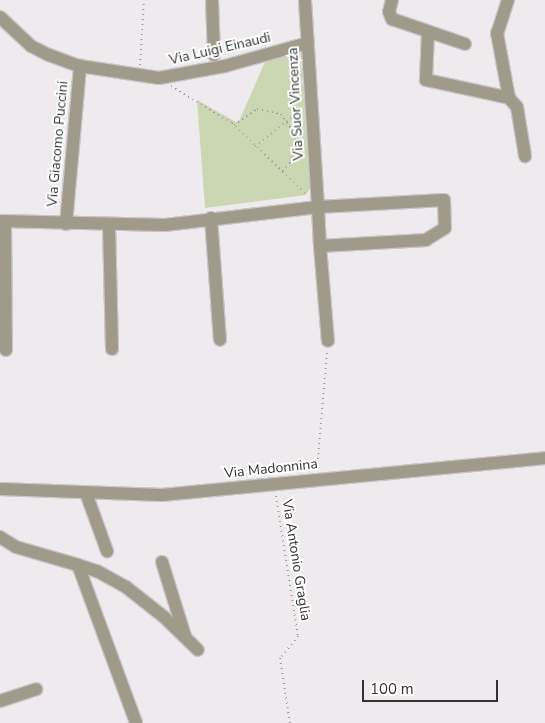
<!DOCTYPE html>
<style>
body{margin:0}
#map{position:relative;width:545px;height:723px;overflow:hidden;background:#eeeaee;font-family:"Nunito Sans",sans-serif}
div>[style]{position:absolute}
.green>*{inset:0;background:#cbd7b3}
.path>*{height:2px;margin-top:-1px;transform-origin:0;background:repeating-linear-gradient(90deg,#9e9b9e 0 1px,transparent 0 5px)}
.roads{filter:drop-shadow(1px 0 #c9c5c9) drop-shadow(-1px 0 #c9c5c9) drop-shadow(0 1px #c9c5c9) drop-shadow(0 -1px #c9c5c9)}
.minor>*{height:12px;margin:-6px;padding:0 6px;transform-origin:6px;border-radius:6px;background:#a09a8a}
span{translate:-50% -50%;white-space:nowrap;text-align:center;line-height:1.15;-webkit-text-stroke:4px #fff;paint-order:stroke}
.street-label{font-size:14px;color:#333233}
.scale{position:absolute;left:362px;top:680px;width:136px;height:22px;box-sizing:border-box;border:2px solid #333233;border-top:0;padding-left:6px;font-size:15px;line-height:18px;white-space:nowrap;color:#333233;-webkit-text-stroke:4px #fff;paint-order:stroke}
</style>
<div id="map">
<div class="green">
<div style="clip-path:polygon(300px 51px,311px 186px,306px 195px,205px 208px,197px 100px,236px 122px,240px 119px,265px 62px)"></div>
</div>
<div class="path">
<div style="left:140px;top:65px;width:65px;rotate:-86.5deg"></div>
<div style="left:171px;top:86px;width:71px;rotate:31.2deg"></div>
<div style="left:232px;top:123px;width:104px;rotate:43.8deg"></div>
<div style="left:234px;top:125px;width:28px;rotate:-35deg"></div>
<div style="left:257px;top:109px;width:25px;rotate:12deg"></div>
<div style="left:281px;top:114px;width:19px;rotate:55deg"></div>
<div style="left:292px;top:130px;width:14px;rotate:73deg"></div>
<div style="left:296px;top:143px;width:21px;rotate:107deg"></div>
<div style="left:290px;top:163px;width:11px;rotate:135deg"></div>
<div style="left:255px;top:146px;width:60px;rotate:-38.2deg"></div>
<div style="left:317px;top:469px;width:117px;rotate:-85.1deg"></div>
<div style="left:276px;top:496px;width:142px;rotate:81.1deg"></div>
<div style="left:298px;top:636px;width:28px;rotate:129deg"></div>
<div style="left:280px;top:658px;width:66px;rotate:81.3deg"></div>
</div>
<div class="roads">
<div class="minor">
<div style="left:212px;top:0;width:55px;rotate:87.9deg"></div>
<div style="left:392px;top:0;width:12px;rotate:104deg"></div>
<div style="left:389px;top:12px;width:8px;rotate:67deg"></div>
<div style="left:392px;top:19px;width:77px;rotate:18.9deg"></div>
<div style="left:508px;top:0;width:35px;rotate:108deg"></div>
<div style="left:497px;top:33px;width:66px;rotate:79.5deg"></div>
<div style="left:509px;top:98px;width:12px;rotate:48deg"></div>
<div style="left:517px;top:107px;width:50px;rotate:80.7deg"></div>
<div style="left:0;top:17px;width:42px;rotate:43.1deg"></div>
<div style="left:31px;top:46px;width:20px;rotate:27deg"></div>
<div style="left:49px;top:55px;width:33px;rotate:20deg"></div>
<div style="left:80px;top:66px;width:80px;rotate:8.6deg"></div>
<div style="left:159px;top:78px;width:67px;rotate:-10.3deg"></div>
<div style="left:225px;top:66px;width:86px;rotate:-15.5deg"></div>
<div style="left:428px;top:32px;width:48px;rotate:92.4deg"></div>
<div style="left:426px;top:80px;width:85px;rotate:12.2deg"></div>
<div style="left:444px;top:200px;width:28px;rotate:88deg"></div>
<div style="left:445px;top:228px;width:22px;rotate:148deg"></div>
<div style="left:426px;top:240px;width:106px;rotate:176.8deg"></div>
<div style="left:320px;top:246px;width:39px;rotate:-93deg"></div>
<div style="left:318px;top:207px;width:126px;rotate:-3.2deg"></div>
<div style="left:211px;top:218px;width:122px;rotate:85.8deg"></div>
<div style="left:0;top:221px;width:165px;rotate:1.4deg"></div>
<div style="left:165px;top:225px;width:154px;rotate:-6.7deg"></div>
<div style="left:318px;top:207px;width:207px;rotate:-93.6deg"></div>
<div style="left:5px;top:222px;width:128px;rotate:89.6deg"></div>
<div style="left:66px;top:224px;width:159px;rotate:-84.9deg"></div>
<div style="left:109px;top:225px;width:124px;rotate:88.6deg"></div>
<div style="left:320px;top:246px;width:95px;rotate:85.2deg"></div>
<div style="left:0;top:489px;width:162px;rotate:2.1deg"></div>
<div style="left:162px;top:495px;width:385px;rotate:-5.5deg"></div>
<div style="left:86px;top:493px;width:62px;rotate:70.1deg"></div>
<div style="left:0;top:537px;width:19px;rotate:32deg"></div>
<div style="left:16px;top:547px;width:65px;rotate:16.2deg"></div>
<div style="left:78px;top:565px;width:168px;rotate:69.8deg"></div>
<div style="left:162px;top:562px;width:77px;rotate:72.7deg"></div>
<div style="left:78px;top:565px;width:20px;rotate:18deg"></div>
<div style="left:97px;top:571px;width:33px;rotate:29deg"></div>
<div style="left:126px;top:587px;width:48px;rotate:38.3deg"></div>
<div style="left:164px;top:617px;width:47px;rotate:44.1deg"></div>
<div style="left:0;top:701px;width:38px;rotate:-18deg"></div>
</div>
</div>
<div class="street-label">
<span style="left:220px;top:49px;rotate:-13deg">Via Luigi Einaudi</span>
<span style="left:296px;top:104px;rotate:-93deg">Via Suor Vincenza</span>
<span style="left:58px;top:144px;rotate:-85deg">Via Giacomo Puccini</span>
<span style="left:271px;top:469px;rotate:-6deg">Via Madonnina</span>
<span style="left:296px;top:560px;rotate:81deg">Via Antonio Graglia</span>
</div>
<div class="scale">100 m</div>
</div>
